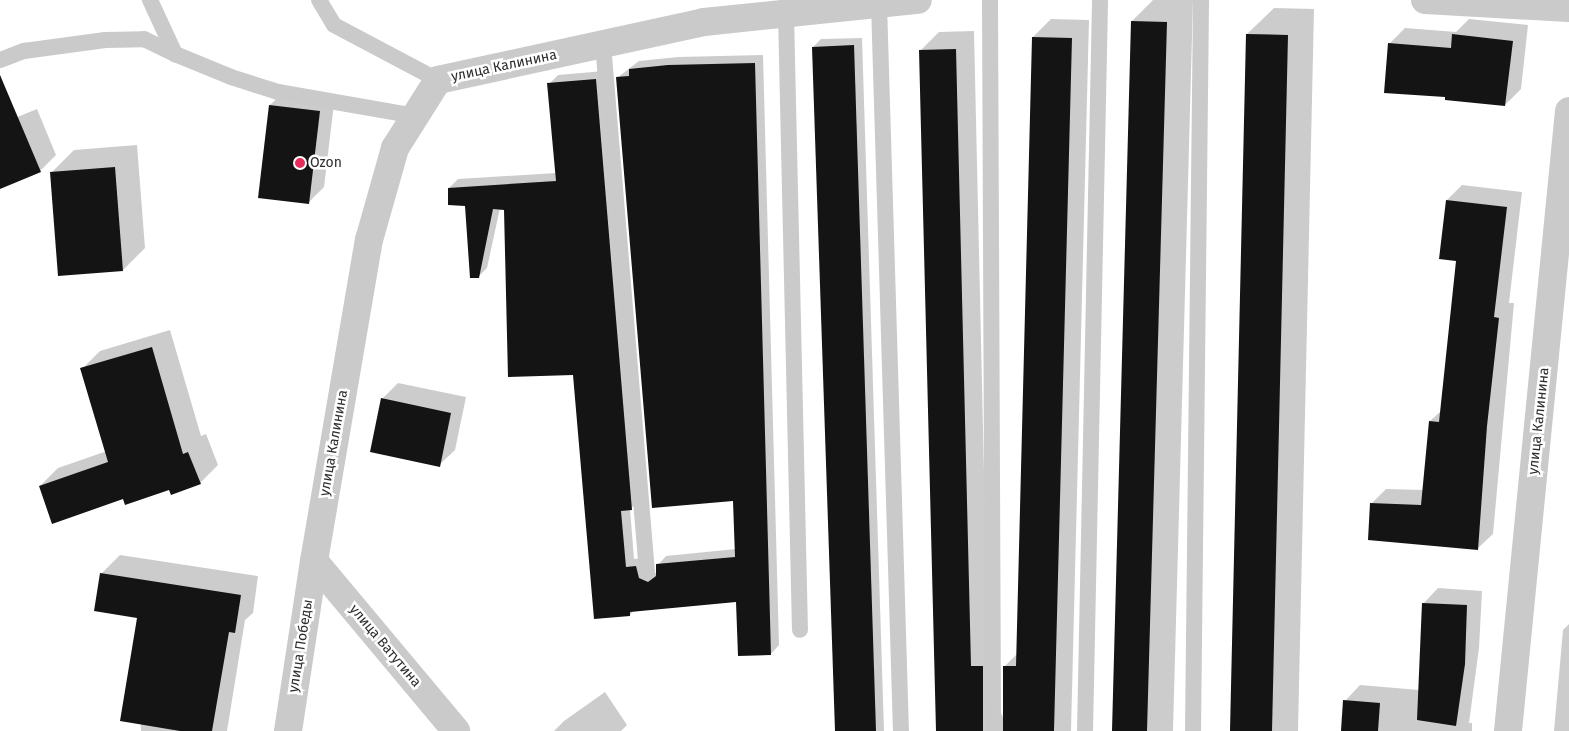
<!DOCTYPE html>
<meta charset="utf-8">
<style>
body{margin:0}
#map{position:relative;width:1569px;height:731px;overflow:hidden;background:#fff;font-family:"Fira Sans",sans-serif}
div>[style]{position:absolute}
.shadow>*{inset:0;background:#0003}
.building>*{inset:0;background:#141414}
.lane>*{height:16px;margin:-8px;padding:0 8px;transform-origin:8px;border-radius:8px;background:#cacaca}
.street>*{height:28px;margin:-14px;padding:0 14px;transform-origin:14px;border-radius:14px;background:#cacaca}
.dots>*{width:14px;height:14px;translate:-50% -50%;box-sizing:border-box;border:2px solid #fff;border-radius:50%}
span{translate:-50% -50%;white-space:nowrap;text-align:center;line-height:1.15;-webkit-text-stroke:5px #fff;paint-order:stroke}
.street-label{font-size:14px;color:#2d2d2d}
.poi-label{font-size:14px;color:#2d2d2d}
.left{translate:0 -50%;text-align:left}
</style>
<div id="map">
<div class="shadow">
<div style="clip-path:polygon(1153px 0,1193px 0,1173px 731px,1113px 731px,1132px 21px)"></div>
<div style="clip-path:polygon(1274px 8px,1314px 9px,1298px 731px,1231px 731px,1247px 34px)"></div>
<div style="clip-path:polygon(1051px 19px,1089px 20px,1071px 731px,938px 731px,921px 50px,939px 32px,974px 31px,988px 649px,1001px 713px,1004px 719px,1004px 667px,1018px 653px,1033px 37px)"></div>
<div style="clip-path:polygon(1469px 19px,1528px 25px,1521px 89px,1505px 105px,1447px 96px,1389px 44px,1405px 28px,1456px 32px)"></div>
<div style="clip-path:polygon(862px 38px,884px 731px,836px 731px,813px 47px,821px 39px)"></div>
<div style="clip-path:polygon(763px 55px,779px 645px,771px 654px,737px 601px,634px 610px,630px 615px,574px 374px,506px 208px,500px 208px,487px 268px,478px 277px,466px 205px,449px 188px,458px 179px,556px 173px,549px 84px,558px 75px,604px 71px,640px 500px,630px 509px,634px 559px,645px 558px,648px 569px,657px 574px,658px 565px,666px 556px,736px 549px,734px 500px,617px 78px,639px 61px,678px 57px)"></div>
<div style="clip-path:polygon(286px 90px,335px 95px,324px 187px,308px 203px,270px 105px)"></div>
<div style="clip-path:polygon(37px 109px,56px 155px,40px 171px,0 188px,0 124px)"></div>
<div style="clip-path:polygon(137px 145px,145px 248px,123px 270px,52px 172px,74px 150px)"></div>
<div style="clip-path:polygon(1462px 185px,1522px 192px,1509px 303px,1514px 303px,1493px 534px,1477px 549px,1371px 504px,1386px 489px,1424px 490px,1430px 421px,1442px 410px,1458px 260px,1447px 200px)"></div>
<div style="clip-path:polygon(170px 330px,201px 436px,206px 434px,218px 465px,200px 483px,124px 498px,40px 486px,58px 468px,107px 451px,82px 369px,100px 351px)"></div>
<div style="clip-path:polygon(398px 383px,466px 397px,455px 450px,439px 465px,383px 398px)"></div>
<div style="clip-path:polygon(120px 555px,258px 576px,253px 613px,245px 620px,227px 731px,141px 731px,138px 617px,101px 574px)"></div>
<div style="clip-path:polygon(1438px 588px,1482px 591px,1479px 648px,1469px 723px,1472px 723px,1472px 731px,1342px 731px,1345px 701px,1360px 685px,1419px 690px,1423px 604px)"></div>
<div style="clip-path:polygon(1569px 624px,1569px 731px,1554px 731px,1563px 630px)"></div>
<div style="clip-path:polygon(605px 692px,627px 725px,621px 731px,554px 731px,564px 721px)"></div>
</div>
<div class="building">
<div style="clip-path:polygon(1131px 21px,1167px 22px,1147px 731px,1112px 731px)"></div>
<div style="clip-path:polygon(1246px 34px,1288px 35px,1272px 731px,1230px 731px)"></div>
<div style="clip-path:polygon(1452px 34px,1513px 41px,1505px 106px,1445px 100px,1445px 97px,1384px 93px,1388px 43px,1451px 48px)"></div>
<div style="clip-path:polygon(1032px 37px,1072px 38px,1054px 731px,1003px 731px,1003px 666px,1016px 666px)"></div>
<div style="clip-path:polygon(854px 45px,876px 731px,835px 731px,812px 47px)"></div>
<div style="clip-path:polygon(956px 49px,971px 666px,983px 666px,983px 731px,936px 731px,919px 50px)"></div>
<div style="clip-path:polygon(755px 63px,771px 655px,738px 656px,736px 602px,630px 612px,630px 616px,594px 619px,573px 375px,508px 377px,504px 210px,493px 209px,479px 278px,470px 278px,465px 206px,448px 205px,448px 188px,556px 181px,547px 83px,596px 79px,632px 510px,621px 511px,626px 567px,636px 566px,639px 578px,648px 582px,656px 576px,656px 564px,735px 557px,733px 501px,652px 508px,616px 77px,629px 76px,629px 69px,668px 65px)"></div>
<div style="clip-path:polygon(0 75px,41px 172px,0 189px)"></div>
<div style="clip-path:polygon(269px 105px,320px 111px,309px 204px,258px 198px)"></div>
<div style="clip-path:polygon(115px 167px,123px 271px,58px 276px,50px 172px)"></div>
<div style="clip-path:polygon(1446px 200px,1507px 207px,1494px 317px,1499px 318px,1487px 426px,1478px 550px,1368px 540px,1370px 503px,1421px 505px,1429px 421px,1439px 422px,1456px 261px,1439px 259px)"></div>
<div style="clip-path:polygon(152px 347px,183px 454px,188px 452px,201px 484px,171px 495px,169px 490px,125px 505px,123px 499px,52px 524px,39px 486px,108px 462px,80px 368px)"></div>
<div style="clip-path:polygon(381px 398px,451px 413px,440px 467px,370px 452px)"></div>
<div style="clip-path:polygon(100px 573px,241px 595px,235px 633px,229px 632px,212px 731px,180px 731px,120px 721px,137px 618px,94px 611px)"></div>
<div style="clip-path:polygon(1422px 603px,1467px 605px,1465px 664px,1456px 726px,1417px 720px)"></div>
<div style="clip-path:polygon(1343px 700px,1380px 703px,1378px 731px,1341px 731px)"></div>
</div>
<div class="lane">
<div style="left:150px;top:0;width:60px;rotate:65.2deg"></div>
<div style="left:319px;top:0;width:29px;rotate:59deg"></div>
<div style="left:334px;top:25px;width:118px;rotate:27.9deg"></div>
<div style="left:990px;top:0;width:731px;rotate:89.76deg"></div>
<div style="left:879px;top:4px;width:727px;rotate:88.27deg"></div>
<div style="left:786px;top:14px;width:616px;rotate:88.7deg"></div>
<div style="left:603px;top:44px;width:530px;rotate:85.24deg"></div>
<div style="left:0;top:60px;width:26px;rotate:-21deg"></div>
<div style="left:24px;top:51px;width:82px;rotate:-7.7deg"></div>
<div style="left:105px;top:40px;width:39px;rotate:-1deg"></div>
<div style="left:144px;top:39px;width:34px;rotate:26deg"></div>
<div style="left:175px;top:54px;width:61px;rotate:22.3deg"></div>
<div style="left:231px;top:77px;width:49px;rotate:17.7deg"></div>
<div style="left:278px;top:92px;width:139px;rotate:9.9deg"></div>
<div style="left:1085px;top:731px;width:731px;rotate:-88.82deg"></div>
<div style="left:1193px;top:731px;width:731px;rotate:-89.37deg"></div>
</div>
<div class="street">
<div style="left:1425px;top:0;width:144px;rotate:3.2deg"></div>
<div style="left:314px;top:561px;width:222px;rotate:50.1deg"></div>
<div style="left:288px;top:731px;width:172px;rotate:-81.3deg"></div>
<div style="left:314px;top:561px;width:326px;rotate:-80.3deg"></div>
<div style="left:369px;top:240px;width:96px;rotate:-74.2deg"></div>
<div style="left:395px;top:148px;width:80px;rotate:-57.7deg"></div>
<div style="left:438px;top:80px;width:272px;rotate:-12.3deg"></div>
<div style="left:704px;top:22px;width:215px;rotate:-5.9deg"></div>
<div style="left:1508px;top:731px;width:623px;rotate:-84.38deg"></div>
</div>
<div class="dots">
<div style="left:300px;top:163px;background:#e82b5a"></div>
</div>
<div class="street-label">
<span style="left:504px;top:66px;rotate:-12deg">улица Калинина</span>
<span style="left:1539px;top:421px;rotate:-84deg">улица Калинина</span>
<span style="left:334px;top:443px;rotate:-80deg">улица Калинина</span>
<span style="left:301px;top:646px;rotate:-81deg">улица Победы</span>
<span style="left:385px;top:646px;rotate:50deg">улица Ватутина</span>
</div>
<div class="poi-label">
<span class="left" style="left:310px;top:163px">Ozon</span>
</div>
</div>
